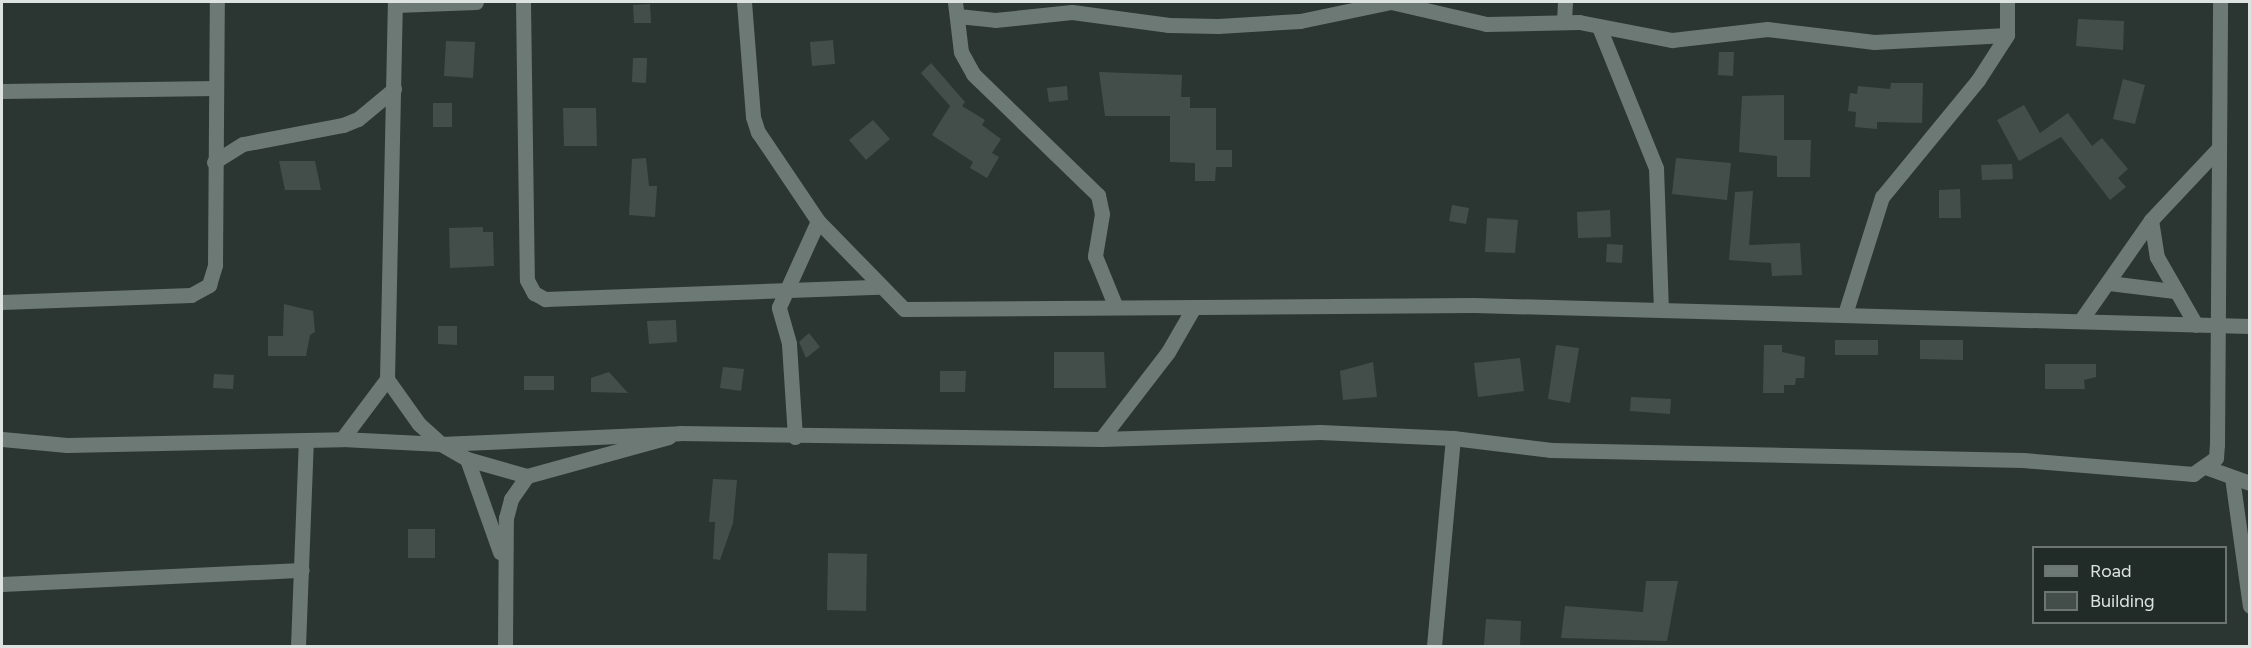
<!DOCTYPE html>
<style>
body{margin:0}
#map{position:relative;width:2251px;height:648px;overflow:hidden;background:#2b3632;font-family:Figtree,sans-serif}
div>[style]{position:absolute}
.building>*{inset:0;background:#434e4a}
.minor>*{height:15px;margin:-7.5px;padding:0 7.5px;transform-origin:7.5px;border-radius:7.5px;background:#6d7975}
span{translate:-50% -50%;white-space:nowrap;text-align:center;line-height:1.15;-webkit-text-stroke:6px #212c28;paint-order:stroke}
.frame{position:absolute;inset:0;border:3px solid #dce3e0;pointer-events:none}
.legend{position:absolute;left:2032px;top:546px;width:195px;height:78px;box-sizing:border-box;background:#212c28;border:2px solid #6c7572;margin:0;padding:8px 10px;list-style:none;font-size:18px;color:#dce3e0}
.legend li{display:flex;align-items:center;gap:12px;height:30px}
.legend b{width:30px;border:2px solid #6c7572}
</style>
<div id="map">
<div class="building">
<div style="clip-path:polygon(650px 4px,651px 23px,634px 23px,633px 5px)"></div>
<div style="clip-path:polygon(2078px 19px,2124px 21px,2123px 50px,2076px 46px)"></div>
<div style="clip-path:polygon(833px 40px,835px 64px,812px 66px,810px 42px)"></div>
<div style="clip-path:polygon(446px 41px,475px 42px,473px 78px,444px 76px)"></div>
<div style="clip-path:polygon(1719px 52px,1734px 52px,1733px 76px,1718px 75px)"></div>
<div style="clip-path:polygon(633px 58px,647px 58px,646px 83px,632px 82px)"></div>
<div style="clip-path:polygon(931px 63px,965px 102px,962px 106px,985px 120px,982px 125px,1001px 139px,992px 153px,999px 157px,987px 178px,970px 168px,973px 162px,932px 135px,950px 106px,921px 73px)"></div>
<div style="clip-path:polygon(1099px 72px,1182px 75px,1181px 97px,1190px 97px,1190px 108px,1216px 108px,1216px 150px,1232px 150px,1232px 167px,1216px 167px,1215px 181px,1195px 181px,1195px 163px,1170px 162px,1170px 116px,1105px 116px)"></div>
<div style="clip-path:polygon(2123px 79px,2145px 85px,2135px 124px,2113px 119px)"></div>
<div style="clip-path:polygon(1891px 83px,1923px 83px,1922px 123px,1877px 122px,1877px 129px,1855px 127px,1856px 112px,1848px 111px,1850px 93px,1857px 94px,1858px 86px,1890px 89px)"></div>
<div style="clip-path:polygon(1067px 86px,1068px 100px,1049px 102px,1047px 88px)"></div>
<div style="clip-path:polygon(1784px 95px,1784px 140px,1811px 140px,1810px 177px,1777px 177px,1777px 156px,1739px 152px,1742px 96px)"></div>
<div style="clip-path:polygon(433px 103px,452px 103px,452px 127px,433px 127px)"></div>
<div style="clip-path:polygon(2024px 105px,2040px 133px,2068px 113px,2092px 146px,2102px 138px,2128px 169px,2118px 178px,2126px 187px,2110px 200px,2061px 137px,2019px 161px,1997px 120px)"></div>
<div style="clip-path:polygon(563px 108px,596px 108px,597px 146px,564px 146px)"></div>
<div style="clip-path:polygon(873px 120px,890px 139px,866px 160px,849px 140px)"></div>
<div style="clip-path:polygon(646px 158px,649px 186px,657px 186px,655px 217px,629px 215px,632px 159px)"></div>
<div style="clip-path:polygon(1676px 158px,1731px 163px,1727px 200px,1672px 194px)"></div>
<div style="clip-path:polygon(279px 161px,315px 161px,321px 190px,285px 190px)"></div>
<div style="clip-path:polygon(2012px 164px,2013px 179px,1982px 180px,1981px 165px)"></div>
<div style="clip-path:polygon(1960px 189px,1961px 218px,1939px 218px,1939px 190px)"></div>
<div style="clip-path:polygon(1753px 191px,1749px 245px,1800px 243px,1802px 275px,1772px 276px,1771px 263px,1729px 260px,1735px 192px)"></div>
<div style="clip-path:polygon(1452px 205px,1469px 208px,1466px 224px,1449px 221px)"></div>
<div style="clip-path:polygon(1610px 210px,1611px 237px,1578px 238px,1577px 212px)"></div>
<div style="clip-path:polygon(1487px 218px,1518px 220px,1515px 253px,1485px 252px)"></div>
<div style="clip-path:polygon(483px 227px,483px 232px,493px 232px,494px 266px,450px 268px,449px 228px)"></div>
<div style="clip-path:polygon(1607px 244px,1623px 245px,1622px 263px,1606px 262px)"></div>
<div style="clip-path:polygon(284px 304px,313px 311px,315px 332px,310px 335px,306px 356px,268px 356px,268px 336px,283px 336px)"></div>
<div style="clip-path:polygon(676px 320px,677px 342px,649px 344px,647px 321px)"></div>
<div style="clip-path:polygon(438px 326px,457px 326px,457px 345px,438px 344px)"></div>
<div style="clip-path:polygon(809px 333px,820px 347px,806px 358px,799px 342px)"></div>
<div style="clip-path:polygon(1835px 340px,1878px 340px,1878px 355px,1835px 355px)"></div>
<div style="clip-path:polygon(1920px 340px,1963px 340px,1963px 360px,1920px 359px)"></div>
<div style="clip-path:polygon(1556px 345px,1579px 348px,1570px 403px,1548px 399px)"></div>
<div style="clip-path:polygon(1764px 345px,1782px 345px,1782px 352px,1805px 357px,1804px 378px,1796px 378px,1795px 385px,1784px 385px,1784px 393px,1763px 393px)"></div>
<div style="clip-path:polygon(1054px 352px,1104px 352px,1106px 388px,1054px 388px)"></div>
<div style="clip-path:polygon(1520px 358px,1524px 391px,1478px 397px,1474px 363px)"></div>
<div style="clip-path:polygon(1373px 362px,1377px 397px,1343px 400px,1340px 371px)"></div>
<div style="clip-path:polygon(2045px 364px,2096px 364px,2096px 377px,2084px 380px,2085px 389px,2045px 389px)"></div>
<div style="clip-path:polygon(723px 367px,744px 369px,741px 391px,720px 388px)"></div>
<div style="clip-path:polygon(940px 371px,966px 371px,965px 392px,940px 392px)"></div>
<div style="clip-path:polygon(609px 372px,628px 393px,591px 392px,591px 378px)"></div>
<div style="clip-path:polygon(214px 374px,234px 375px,233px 389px,213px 388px)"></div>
<div style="clip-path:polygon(524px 376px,554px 376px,554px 390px,524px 390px)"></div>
<div style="clip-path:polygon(1631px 397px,1671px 399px,1670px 414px,1630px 411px)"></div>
<div style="clip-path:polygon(713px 479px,737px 480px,733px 523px,720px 560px,713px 559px,715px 522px,709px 522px)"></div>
<div style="clip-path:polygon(408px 529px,435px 529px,435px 558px,408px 558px)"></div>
<div style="clip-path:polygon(828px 553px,867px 554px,866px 611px,827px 610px)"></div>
<div style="clip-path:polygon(1646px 581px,1678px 581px,1667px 641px,1561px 638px,1565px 606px,1643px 612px)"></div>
<div style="clip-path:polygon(1486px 619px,1521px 621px,1520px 646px,1484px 645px)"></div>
</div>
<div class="minor">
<div style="left:523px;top:2px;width:278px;rotate:89.2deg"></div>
<div style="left:527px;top:280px;width:15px;rotate:62deg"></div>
<div style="left:534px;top:293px;width:13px;rotate:29deg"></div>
<div style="left:545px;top:299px;width:334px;rotate:-2.1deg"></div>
<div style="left:744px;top:2px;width:115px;rotate:85.5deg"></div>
<div style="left:753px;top:117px;width:16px;rotate:72deg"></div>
<div style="left:758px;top:132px;width:107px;rotate:56deg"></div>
<div style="left:818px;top:221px;width:123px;rotate:45.7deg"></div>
<div style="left:904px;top:309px;width:570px;rotate:-0.4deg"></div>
<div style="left:1474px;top:305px;width:776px;rotate:1.55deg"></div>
<div style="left:955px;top:2px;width:50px;rotate:83.2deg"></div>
<div style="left:961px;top:52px;width:25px;rotate:61deg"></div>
<div style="left:973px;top:74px;width:174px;rotate:44.1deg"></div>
<div style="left:1098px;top:195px;width:19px;rotate:78deg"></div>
<div style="left:1102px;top:214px;width:43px;rotate:99.5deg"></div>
<div style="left:1095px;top:256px;width:53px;rotate:67.8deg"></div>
<div style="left:395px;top:5px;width:81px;rotate:-2.1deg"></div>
<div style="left:958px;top:16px;width:37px;rotate:6deg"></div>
<div style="left:995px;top:20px;width:77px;rotate:-5.9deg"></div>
<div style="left:1072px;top:12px;width:98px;rotate:7.6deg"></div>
<div style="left:1169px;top:25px;width:49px;rotate:1.2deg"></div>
<div style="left:1218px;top:26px;width:82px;rotate:-3.5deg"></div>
<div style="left:1300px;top:21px;width:93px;rotate:-11.8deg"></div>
<div style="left:1391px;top:2px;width:98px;rotate:13deg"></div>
<div style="left:1486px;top:24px;width:93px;rotate:-1.2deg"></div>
<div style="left:1579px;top:22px;width:95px;rotate:11deg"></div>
<div style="left:1672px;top:40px;width:96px;rotate:-6.6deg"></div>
<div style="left:1767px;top:29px;width:108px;rotate:6.9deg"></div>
<div style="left:1874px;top:42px;width:133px;rotate:-3deg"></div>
<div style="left:1564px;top:21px;width:19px;rotate:-87deg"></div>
<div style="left:1599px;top:27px;width:152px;rotate:68deg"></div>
<div style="left:1656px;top:168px;width:141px;rotate:88deg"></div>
<div style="left:2px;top:91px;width:214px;rotate:-0.8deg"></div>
<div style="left:214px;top:162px;width:34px;rotate:-32deg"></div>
<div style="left:243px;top:144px;width:102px;rotate:-10.8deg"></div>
<div style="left:343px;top:125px;width:16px;rotate:-22deg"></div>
<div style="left:358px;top:119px;width:47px;rotate:-39.8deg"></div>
<div style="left:2151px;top:220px;width:37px;rotate:81deg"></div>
<div style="left:2157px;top:257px;width:78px;rotate:60.2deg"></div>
<div style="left:2109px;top:283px;width:64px;rotate:7.1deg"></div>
<div style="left:2px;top:302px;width:189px;rotate:-2.1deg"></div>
<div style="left:191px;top:295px;width:21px;rotate:-29deg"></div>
<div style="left:209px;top:285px;width:21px;rotate:-73deg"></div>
<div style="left:215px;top:265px;width:263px;rotate:-89.6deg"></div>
<div style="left:1845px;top:314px;width:123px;rotate:-72.5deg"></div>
<div style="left:1882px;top:197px;width:151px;rotate:-50.6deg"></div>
<div style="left:1978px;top:80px;width:54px;rotate:-57.2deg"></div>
<div style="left:2007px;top:35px;width:33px;rotate:-90deg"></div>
<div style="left:2081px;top:320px;width:122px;rotate:-55deg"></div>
<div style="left:2151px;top:220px;width:96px;rotate:-46.7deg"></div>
<div style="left:387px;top:379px;width:55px;rotate:54.6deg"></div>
<div style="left:419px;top:424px;width:30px;rotate:42deg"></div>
<div style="left:441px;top:444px;width:30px;rotate:30deg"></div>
<div style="left:467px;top:459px;width:62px;rotate:15.8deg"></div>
<div style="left:527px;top:476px;width:147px;rotate:-15.4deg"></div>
<div style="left:795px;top:437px;width:94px;rotate:-93.7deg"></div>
<div style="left:789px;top:343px;width:37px;rotate:-106deg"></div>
<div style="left:779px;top:307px;width:94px;rotate:-65.6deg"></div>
<div style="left:2px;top:439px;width:65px;rotate:5.3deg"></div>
<div style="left:67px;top:445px;width:275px;rotate:-1.2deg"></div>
<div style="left:342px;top:439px;width:99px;rotate:2.9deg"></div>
<div style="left:441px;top:444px;width:239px;rotate:-2.6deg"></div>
<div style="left:680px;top:433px;width:421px;rotate:0.8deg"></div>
<div style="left:1101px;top:439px;width:219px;rotate:-1.8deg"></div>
<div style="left:1320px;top:432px;width:133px;rotate:2.6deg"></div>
<div style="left:1453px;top:438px;width:99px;rotate:7deg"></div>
<div style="left:1551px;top:450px;width:472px;rotate:1.2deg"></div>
<div style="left:2023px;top:460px;width:171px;rotate:4.7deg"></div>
<div style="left:2193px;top:474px;width:28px;rotate:-35deg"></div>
<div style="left:2216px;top:458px;width:13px;rotate:-86deg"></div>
<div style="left:2217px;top:445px;width:443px;rotate:-89.6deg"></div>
<div style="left:342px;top:439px;width:75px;rotate:-53.1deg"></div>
<div style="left:387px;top:379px;width:377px;rotate:-88.8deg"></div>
<div style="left:1101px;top:439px;width:110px;rotate:-52.4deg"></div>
<div style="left:1168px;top:352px;width:52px;rotate:-60deg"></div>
<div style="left:467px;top:459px;width:99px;rotate:70.5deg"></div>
<div style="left:2208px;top:468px;width:45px;rotate:19.7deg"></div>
<div style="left:2232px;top:477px;width:130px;rotate:82.1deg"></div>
<div style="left:2px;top:584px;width:300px;rotate:-2.7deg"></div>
<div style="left:298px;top:646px;width:204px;rotate:-87.8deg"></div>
<div style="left:505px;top:646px;width:128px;rotate:-89.6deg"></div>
<div style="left:506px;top:518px;width:20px;rotate:-75deg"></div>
<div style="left:511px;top:499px;width:28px;rotate:-55deg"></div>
<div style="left:1434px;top:646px;width:209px;rotate:-84.8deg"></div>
</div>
<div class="frame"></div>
<ul class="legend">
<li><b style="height:8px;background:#6d7975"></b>Road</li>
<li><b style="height:16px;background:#434e4a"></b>Building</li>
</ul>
</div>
